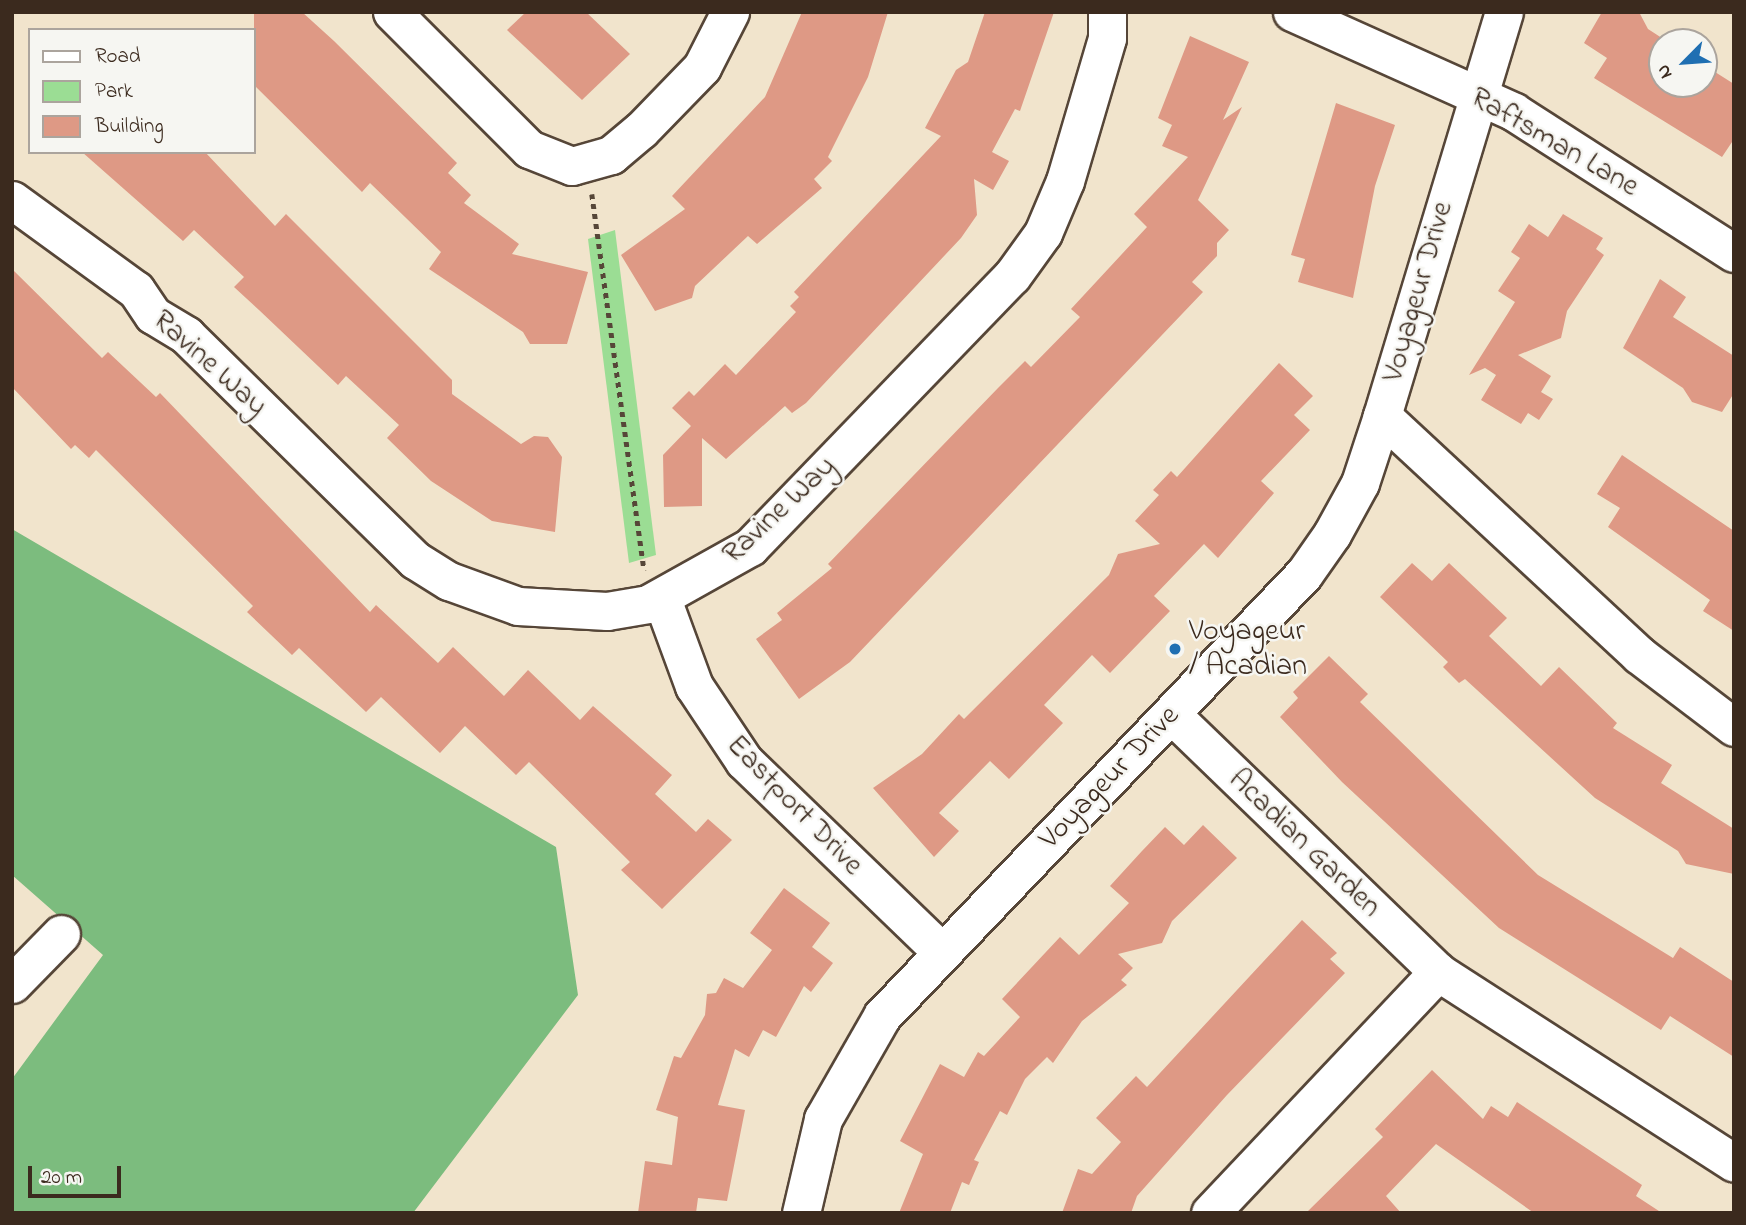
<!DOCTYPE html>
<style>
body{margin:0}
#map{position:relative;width:1746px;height:1225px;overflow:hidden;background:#f1e4cc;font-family:"Indie Flower",sans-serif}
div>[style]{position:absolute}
.green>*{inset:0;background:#9bdd94}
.forest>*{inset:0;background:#7cbc7e}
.building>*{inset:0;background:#de9985}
.path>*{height:4.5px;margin-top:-2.25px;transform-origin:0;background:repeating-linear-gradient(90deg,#564638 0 5px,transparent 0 10px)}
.roads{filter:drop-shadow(2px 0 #564638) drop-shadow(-2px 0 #564638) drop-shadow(0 2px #564638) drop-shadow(0 -2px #564638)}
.minor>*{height:37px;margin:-18.5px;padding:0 18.5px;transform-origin:18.5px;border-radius:18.5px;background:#fff}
.dots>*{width:19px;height:19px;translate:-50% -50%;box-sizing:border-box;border:4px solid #f6f6f2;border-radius:50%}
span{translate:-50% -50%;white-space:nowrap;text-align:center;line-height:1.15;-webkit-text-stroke:5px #f6f6f2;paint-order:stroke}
.street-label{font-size:30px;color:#3b2a1e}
.poi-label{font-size:30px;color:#3b2a1e}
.left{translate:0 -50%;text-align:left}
.frame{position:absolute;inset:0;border:14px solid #3b2a1e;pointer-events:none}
.legend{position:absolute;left:28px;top:28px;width:228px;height:126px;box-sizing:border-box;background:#f6f6f2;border:2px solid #aba49d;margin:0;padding:9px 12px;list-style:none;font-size:21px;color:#3b2a1e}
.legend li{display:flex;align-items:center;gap:14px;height:35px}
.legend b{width:35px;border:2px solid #aba49d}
.north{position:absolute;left:1648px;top:28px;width:70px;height:70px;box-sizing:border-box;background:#f6f6f2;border:2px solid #aba49d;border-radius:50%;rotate:245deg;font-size:19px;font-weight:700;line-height:28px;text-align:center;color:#3b2a1e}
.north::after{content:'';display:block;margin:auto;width:24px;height:32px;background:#1f6fb2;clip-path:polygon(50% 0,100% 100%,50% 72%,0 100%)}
.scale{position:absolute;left:28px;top:1166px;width:93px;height:32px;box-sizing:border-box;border:4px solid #3b2a1e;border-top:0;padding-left:9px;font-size:21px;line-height:24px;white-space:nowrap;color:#3b2a1e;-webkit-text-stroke:5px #f6f6f2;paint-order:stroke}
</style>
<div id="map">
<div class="green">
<div style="clip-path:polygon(615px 230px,656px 555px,629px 563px,588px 239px)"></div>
</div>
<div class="forest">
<div style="clip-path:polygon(12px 529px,556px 847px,578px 995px,413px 1213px,12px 1213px,12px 1079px,103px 955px,12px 875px)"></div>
</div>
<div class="building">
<div style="clip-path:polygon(254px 12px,302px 12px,334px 41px,457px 163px,448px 173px,471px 195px,464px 203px,519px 244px,512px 254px,588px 272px,567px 344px,530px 344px,523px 332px,429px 269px,441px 252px,370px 183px,362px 192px,254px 85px)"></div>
<div style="clip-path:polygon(526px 12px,586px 12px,630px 54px,582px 100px,507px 30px)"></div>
<div style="clip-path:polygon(802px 12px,888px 12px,868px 77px,828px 157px,832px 161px,814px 179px,822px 188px,757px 244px,748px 236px,695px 286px,692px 298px,655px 311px,621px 255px,685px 209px,672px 196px,765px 97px)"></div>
<div style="clip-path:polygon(985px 12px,1054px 12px,1020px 111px,1015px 109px,992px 152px,1009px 161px,993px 190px,974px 179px,977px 215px,961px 238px,806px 403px,792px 413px,785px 406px,726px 459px,702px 438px,702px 506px,664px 507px,663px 455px,691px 426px,672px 408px,689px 391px,694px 396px,725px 364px,736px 375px,796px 312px,790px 306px,799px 297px,794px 292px,941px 136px,925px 128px,956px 70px,968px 62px)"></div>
<div style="clip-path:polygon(1602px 12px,1639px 12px,1648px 29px,1668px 42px,1662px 42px,1662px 84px,1704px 84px,1704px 65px,1734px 84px,1734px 139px,1722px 157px,1594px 78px,1607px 58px,1584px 43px)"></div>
<div style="clip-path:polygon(1190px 36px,1249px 62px,1223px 120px,1242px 107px,1198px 200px,1229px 230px,1217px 243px,1217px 256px,1192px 282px,1203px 292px,850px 662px,799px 699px,756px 639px,782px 620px,777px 613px,832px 568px,828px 564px,998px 388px,1025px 361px,1031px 367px,1080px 317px,1071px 309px,1147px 227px,1134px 214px,1188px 157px,1162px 146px,1172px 125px,1158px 118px)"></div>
<div style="clip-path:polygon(1336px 103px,1395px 125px,1375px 186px,1353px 298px,1298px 282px,1305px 259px,1291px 255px)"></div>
<div style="clip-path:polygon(82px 152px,205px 152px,275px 226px,286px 214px,452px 380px,452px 394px,521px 444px,534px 436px,548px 437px,562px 457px,555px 532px,492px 521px,431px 481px,387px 438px,399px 425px,346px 376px,338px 385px,259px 310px,234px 287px,244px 277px,194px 230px,183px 241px)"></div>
<div style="clip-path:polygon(1563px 214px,1603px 238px,1596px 249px,1604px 255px,1567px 311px,1561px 338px,1518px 355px,1551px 376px,1541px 392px,1553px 399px,1539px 420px,1528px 413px,1521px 424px,1481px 400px,1496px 375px,1485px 368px,1469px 375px,1515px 302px,1498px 291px,1520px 258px,1511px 252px,1529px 224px,1548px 237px)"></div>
<div style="clip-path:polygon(12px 269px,102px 358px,108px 352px,156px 397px,160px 393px,370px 612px,376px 605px,438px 663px,453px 647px,504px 696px,528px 670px,580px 720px,593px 706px,672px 775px,655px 794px,696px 832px,708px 819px,732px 840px,662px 909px,621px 870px,630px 862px,529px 762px,516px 775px,465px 726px,440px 753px,381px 697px,366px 712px,299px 648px,292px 655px,247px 612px,253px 606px,96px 450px,89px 458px,75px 445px,71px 449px,12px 387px)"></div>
<div style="clip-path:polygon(1660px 279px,1686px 297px,1673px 317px,1734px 356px,1734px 393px,1722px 412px,1692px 402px,1683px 388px,1623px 348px)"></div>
<div style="clip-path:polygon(1279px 363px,1313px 396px,1294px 415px,1310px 430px,1261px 481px,1274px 493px,1218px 558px,1204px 544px,1154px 596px,1170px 611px,1110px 673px,1092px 655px,1044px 705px,1063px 723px,1009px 779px,990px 761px,939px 813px,959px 831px,934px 857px,873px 788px,922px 754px,959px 714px,964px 719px,1109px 575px,1118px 554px,1160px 544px,1135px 521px,1159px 495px,1153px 490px,1171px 471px,1177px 477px)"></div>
<div style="clip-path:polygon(1622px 455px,1734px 531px,1734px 631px,1703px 611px,1710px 600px,1608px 527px,1620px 508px,1597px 494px)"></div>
<div style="clip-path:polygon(1412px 563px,1432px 581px,1449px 563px,1507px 618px,1489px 636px,1541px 686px,1559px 667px,1617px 723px,1613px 728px,1672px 765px,1661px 783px,1734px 829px,1734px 874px,1686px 864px,1678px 851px,1595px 798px,1465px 679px,1459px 683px,1443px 667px,1448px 662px,1380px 597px)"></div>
<div style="clip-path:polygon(1329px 656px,1368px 694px,1360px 702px,1538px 875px,1673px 958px,1680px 947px,1734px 982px,1734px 1057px,1670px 1016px,1661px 1030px,1499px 928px,1342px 782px,1280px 717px,1298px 698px,1293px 692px)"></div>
<div style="clip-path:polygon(1203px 825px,1237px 858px,1172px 921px,1162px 943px,1118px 954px,1133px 968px,1121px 980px,1127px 985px,1082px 1021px,1053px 1063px,1047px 1057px,1025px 1079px,1007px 1115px,1000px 1111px,974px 1160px,979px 1162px,969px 1185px,962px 1182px,950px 1213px,899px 1213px,923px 1154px,900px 1141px,940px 1064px,964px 1077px,978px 1052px,984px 1056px,1020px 1017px,1002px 999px,1060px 937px,1079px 955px,1129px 903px,1110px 886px,1142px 851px,1165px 827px,1184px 845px)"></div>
<div style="clip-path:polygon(784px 888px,830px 923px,812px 947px,833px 963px,811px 992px,804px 986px,776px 1037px,763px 1030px,749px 1057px,735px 1049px,718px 1105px,745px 1110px,727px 1201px,698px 1198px,696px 1213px,638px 1213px,645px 1161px,672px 1165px,678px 1117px,656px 1110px,674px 1056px,681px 1058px,705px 1015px,707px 994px,716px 993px,724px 978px,743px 988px,772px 950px,750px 933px)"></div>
<div style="clip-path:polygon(1302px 920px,1337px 953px,1330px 959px,1345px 973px,1227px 1095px,1137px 1196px,1131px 1213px,1062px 1213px,1078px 1169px,1092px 1174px,1121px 1142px,1096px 1118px,1136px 1076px,1147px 1087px)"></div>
<div style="clip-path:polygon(1432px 1070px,1483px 1119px,1491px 1106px,1508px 1117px,1517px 1102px,1642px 1185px,1636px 1196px,1662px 1213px,1534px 1213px,1436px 1144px,1386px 1196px,1401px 1213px,1306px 1213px,1383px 1137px,1375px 1129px)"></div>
</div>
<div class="path">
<div style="left:592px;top:194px;width:380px;rotate:82.1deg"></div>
</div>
<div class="roads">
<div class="minor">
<div style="left:392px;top:12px;width:194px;rotate:45deg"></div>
<div style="left:529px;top:149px;width:46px;rotate:21.6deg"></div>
<div style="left:572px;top:166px;width:41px;rotate:-15.8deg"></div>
<div style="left:611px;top:155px;width:39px;rotate:-40deg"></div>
<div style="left:641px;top:130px;width:88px;rotate:-45.9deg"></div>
<div style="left:702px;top:67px;width:62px;rotate:-63deg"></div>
<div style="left:1292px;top:12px;width:243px;rotate:24.2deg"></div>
<div style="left:1514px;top:112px;width:261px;rotate:32.7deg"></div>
<div style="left:12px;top:200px;width:153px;rotate:36deg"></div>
<div style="left:136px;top:290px;width:30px;rotate:56deg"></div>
<div style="left:153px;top:315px;width:39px;rotate:31deg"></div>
<div style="left:186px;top:335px;width:321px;rotate:44.5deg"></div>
<div style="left:415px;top:560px;width:40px;rotate:32deg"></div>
<div style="left:449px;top:581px;width:73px;rotate:19.9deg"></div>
<div style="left:518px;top:606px;width:89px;rotate:3.2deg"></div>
<div style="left:607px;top:611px;width:42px;rotate:-9.7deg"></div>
<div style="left:648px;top:604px;width:117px;rotate:-29.2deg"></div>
<div style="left:750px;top:547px;width:377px;rotate:-46deg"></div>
<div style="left:1012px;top:276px;width:53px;rotate:-54.2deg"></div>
<div style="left:1043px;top:233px;width:56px;rotate:-67.1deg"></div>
<div style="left:1065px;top:181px;width:149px;rotate:-73.6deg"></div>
<div style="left:1107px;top:38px;width:26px;rotate:-90deg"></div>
<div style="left:1382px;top:416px;width:351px;rotate:42.9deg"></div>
<div style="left:1639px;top:655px;width:119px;rotate:37.2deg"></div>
<div style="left:662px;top:599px;width:93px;rotate:69.8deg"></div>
<div style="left:694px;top:686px;width:90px;rotate:56.3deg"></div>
<div style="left:744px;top:761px;width:275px;rotate:44deg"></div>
<div style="left:1171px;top:714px;width:371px;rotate:44deg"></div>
<div style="left:1438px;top:972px;width:352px;rotate:32.8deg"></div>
<div style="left:12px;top:984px;width:70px;rotate:-45.6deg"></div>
<div style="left:801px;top:1213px;width:97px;rotate:-76.8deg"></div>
<div style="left:823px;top:1119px;width:119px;rotate:-60.2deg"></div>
<div style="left:882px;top:1016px;width:611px;rotate:-46.33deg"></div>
<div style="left:1304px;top:574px;width:49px;rotate:-55deg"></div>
<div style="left:1332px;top:534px;width:58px;rotate:-61.2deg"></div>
<div style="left:1360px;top:483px;width:71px;rotate:-71.8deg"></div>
<div style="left:1382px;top:416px;width:422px;rotate:-73.2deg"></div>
<div style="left:1210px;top:1213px;width:332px;rotate:-46.6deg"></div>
</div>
</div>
<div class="dots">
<div style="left:1175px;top:649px;background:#1f6fb2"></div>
</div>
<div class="street-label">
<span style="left:1554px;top:143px;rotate:30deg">Raftsman Lane</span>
<span style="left:1419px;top:292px;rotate:-74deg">Voyageur Drive</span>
<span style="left:209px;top:364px;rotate:42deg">Ravine Way</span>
<span style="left:780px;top:511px;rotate:-43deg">Ravine Way</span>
<span style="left:1110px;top:778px;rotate:-46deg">Voyageur Drive</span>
<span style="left:794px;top:806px;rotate:46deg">Eastport Drive</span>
<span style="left:1304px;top:844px;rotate:44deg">Acadian Garden</span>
</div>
<div class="poi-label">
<span class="left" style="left:1189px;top:649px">Voyageur<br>/ Acadian</span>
</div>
<div class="frame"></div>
<ul class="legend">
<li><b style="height:9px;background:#fff"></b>Road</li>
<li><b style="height:19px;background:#9bdd94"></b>Park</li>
<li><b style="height:19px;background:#de9985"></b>Building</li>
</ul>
<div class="north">N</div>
<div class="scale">20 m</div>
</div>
